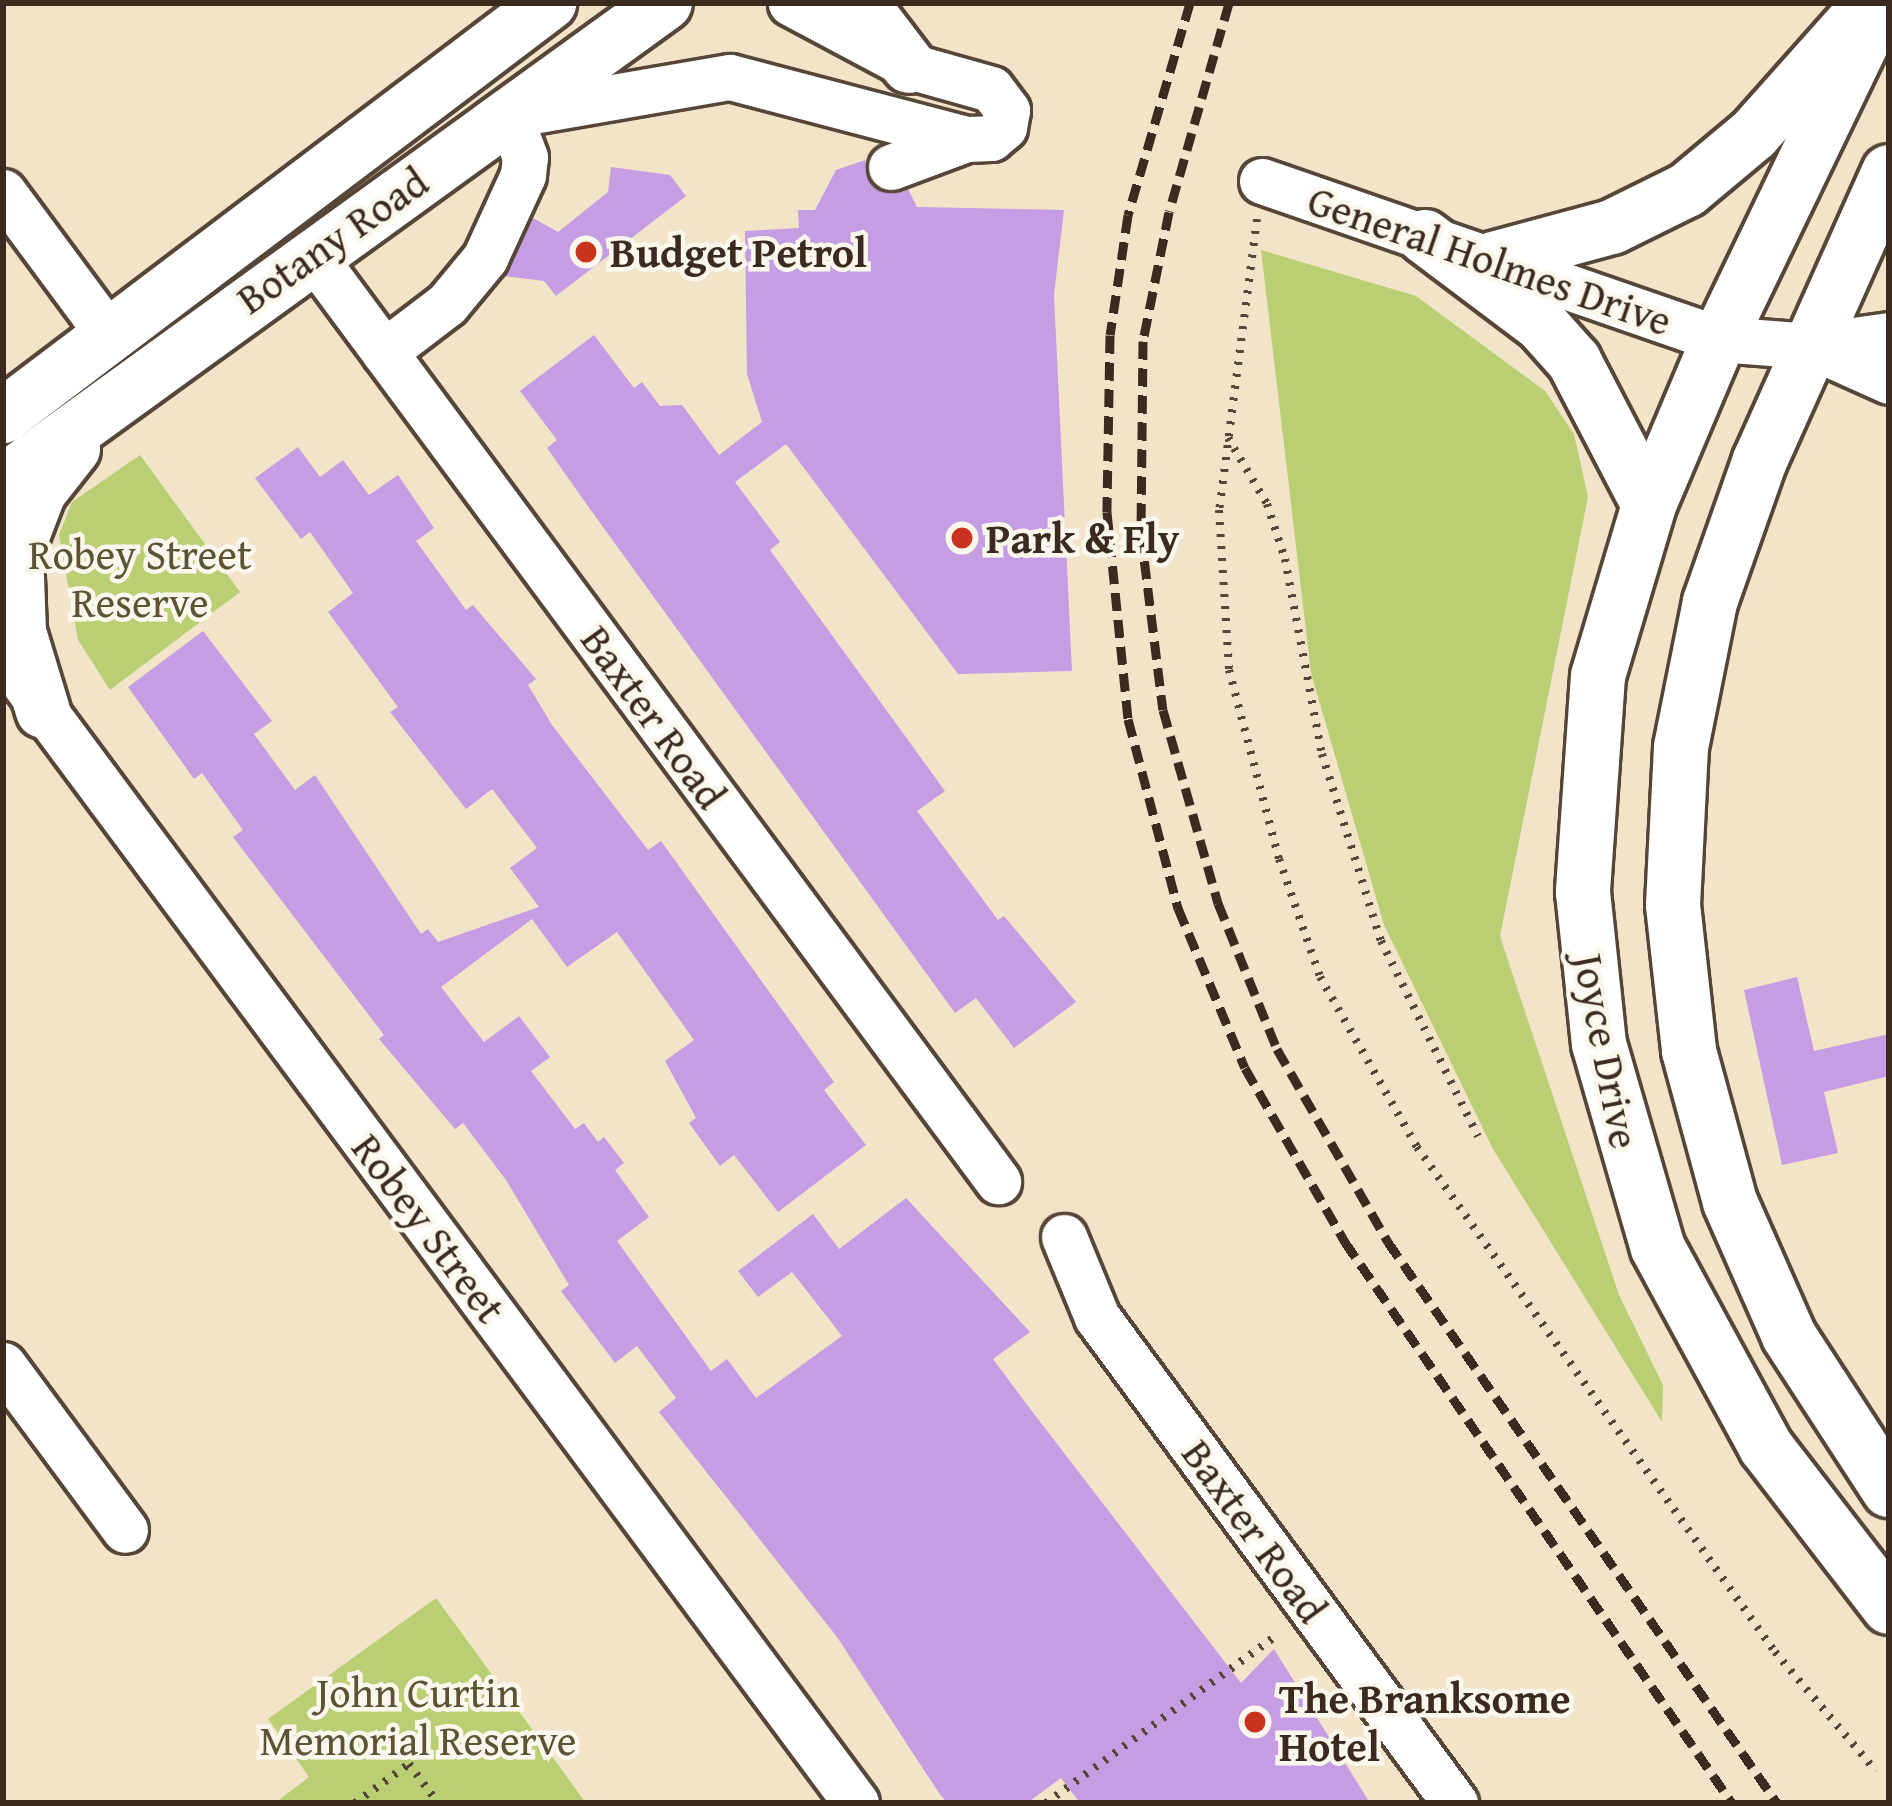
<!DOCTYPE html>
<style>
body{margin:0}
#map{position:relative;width:1892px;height:1806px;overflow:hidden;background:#f2e4c9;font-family:"Gentium Book Plus",serif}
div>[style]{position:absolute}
.green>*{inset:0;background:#bacf74}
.building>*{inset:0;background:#c59de3}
.path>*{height:8px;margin-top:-4px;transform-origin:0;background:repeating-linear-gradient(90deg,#564638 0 3px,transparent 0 12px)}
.roads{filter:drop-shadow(3px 0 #564638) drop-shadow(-3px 0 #564638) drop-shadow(0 3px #564638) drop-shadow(0 -3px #564638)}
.minor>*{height:45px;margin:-22.5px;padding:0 22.5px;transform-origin:22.5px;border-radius:22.5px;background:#fff}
.major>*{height:54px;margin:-27px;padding:0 27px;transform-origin:27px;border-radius:27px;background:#fff}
.rail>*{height:9px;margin-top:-4.5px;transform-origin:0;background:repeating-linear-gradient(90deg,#3b2a1e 0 18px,transparent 0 27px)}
.dots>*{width:33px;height:33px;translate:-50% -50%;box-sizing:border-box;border:6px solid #fbf7ec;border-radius:50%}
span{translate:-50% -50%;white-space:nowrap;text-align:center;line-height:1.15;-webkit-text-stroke:9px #fbf7ec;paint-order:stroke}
.street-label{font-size:42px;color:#3b2a1e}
.poi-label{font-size:42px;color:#3b2a1e;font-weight:700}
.left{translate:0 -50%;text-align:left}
.park-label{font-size:42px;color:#5b5334}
.frame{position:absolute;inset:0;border:6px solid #3b2a1e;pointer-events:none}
</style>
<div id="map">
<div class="green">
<div style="clip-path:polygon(1261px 250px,1416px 296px,1545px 391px,1574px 434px,1588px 497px,1500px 936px,1619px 1295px,1663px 1385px,1662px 1422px,1493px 1149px,1384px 925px,1311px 673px)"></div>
<div style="clip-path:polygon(140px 455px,240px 592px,110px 690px,78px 640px,59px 535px,72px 502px)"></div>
<div style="clip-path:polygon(436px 1598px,586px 1803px,275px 1803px,309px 1777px,268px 1719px)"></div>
</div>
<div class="building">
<div style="clip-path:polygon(865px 160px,873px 187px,908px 189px,917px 207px,1064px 210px,1054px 295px,1072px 671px,958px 674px,786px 444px,735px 482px,780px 542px,770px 550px,945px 791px,917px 811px,998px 920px,1004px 916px,1076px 1002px,1014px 1048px,976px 998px,955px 1013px,590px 509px,547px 448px,557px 440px,520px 391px,594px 335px,634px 388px,642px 382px,660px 406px,682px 405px,719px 455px,762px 422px,747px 374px,745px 231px,799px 228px,798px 210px,815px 210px,836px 170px)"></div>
<div style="clip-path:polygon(611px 167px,670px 175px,686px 196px,556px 296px,544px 281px,505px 276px,533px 218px,558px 232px,608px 192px)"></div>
<div style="clip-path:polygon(298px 447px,320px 477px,343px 460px,369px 495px,398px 475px,434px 528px,416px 541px,466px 610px,473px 605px,536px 679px,528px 685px,552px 725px,648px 850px,661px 841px,834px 1082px,824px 1090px,866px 1145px,778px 1212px,734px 1155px,720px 1166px,689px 1123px,696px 1118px,665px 1061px,694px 1040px,617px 932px,567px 967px,532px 919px,441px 987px,484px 1042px,519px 1016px,550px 1057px,531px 1071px,575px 1129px,584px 1123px,598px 1142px,604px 1137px,624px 1163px,615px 1170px,649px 1217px,617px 1241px,711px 1371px,727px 1359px,756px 1398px,842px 1336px,792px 1272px,758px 1297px,738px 1271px,813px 1214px,839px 1249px,906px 1198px,1030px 1332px,993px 1359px,1031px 1410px,1241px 1683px,1274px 1649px,1370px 1803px,1080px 1803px,1061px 1778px,1027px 1803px,947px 1803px,937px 1790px,837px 1637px,659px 1412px,676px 1398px,637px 1346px,615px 1363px,561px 1291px,569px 1285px,506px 1180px,463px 1123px,455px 1129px,379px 1039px,384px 1035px,233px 837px,243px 830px,202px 773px,194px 779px,128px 687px,203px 631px,272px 721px,254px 734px,295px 790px,315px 775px,421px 934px,428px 929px,438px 942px,539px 907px,510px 868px,537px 848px,492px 789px,466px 809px,390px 712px,398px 707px,328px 612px,353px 593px,310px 532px,301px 539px,255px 478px)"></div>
<div style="clip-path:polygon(1797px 977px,1814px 1051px,1889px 1034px,1889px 1076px,1824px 1092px,1838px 1153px,1782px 1165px,1744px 990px)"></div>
</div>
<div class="path">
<div style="left:1257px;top:219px;width:293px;rotate:97.4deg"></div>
<div style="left:1219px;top:510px;width:160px;rotate:86.4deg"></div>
<div style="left:1229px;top:670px;width:196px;rotate:75.2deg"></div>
<div style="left:1279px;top:859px;width:125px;rotate:70.8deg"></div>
<div style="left:1320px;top:977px;width:196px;rotate:60.3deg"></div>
<div style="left:1417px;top:1147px;width:619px;rotate:54.67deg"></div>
<div style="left:1775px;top:1652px;width:156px;rotate:49.7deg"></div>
<div style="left:1228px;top:438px;width:77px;rotate:59.4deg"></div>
<div style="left:1267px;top:504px;width:58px;rotate:71.9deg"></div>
<div style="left:1285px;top:559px;width:198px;rotate:79.3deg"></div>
<div style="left:1322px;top:754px;width:196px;rotate:72.5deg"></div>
<div style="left:1381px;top:941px;width:218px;rotate:63.6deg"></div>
<div style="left:355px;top:1803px;width:67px;rotate:-35.8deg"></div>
<div style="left:409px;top:1764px;width:49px;rotate:53.4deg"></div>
<div style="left:1046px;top:1803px;width:284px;rotate:-36deg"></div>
</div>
<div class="roads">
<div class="minor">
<div style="left:891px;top:167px;width:80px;rotate:-20.5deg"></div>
<div style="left:1262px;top:181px;width:484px;rotate:19.1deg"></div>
<div style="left:1719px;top:339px;width:92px;rotate:4.4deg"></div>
<div style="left:1811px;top:346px;width:79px;rotate:-8deg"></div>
<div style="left:3px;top:192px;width:182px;rotate:53.5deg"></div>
<div style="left:311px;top:253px;width:1155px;rotate:53.49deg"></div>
<div style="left:1811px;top:346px;width:85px;rotate:24.2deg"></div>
<div style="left:384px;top:352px;width:79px;rotate:-37.3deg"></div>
<div style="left:447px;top:304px;width:60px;rotate:-50.4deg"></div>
<div style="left:485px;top:258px;width:91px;rotate:-65.4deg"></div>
<div style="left:523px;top:175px;width:18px;rotate:-84deg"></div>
<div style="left:525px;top:157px;width:45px;rotate:-110.9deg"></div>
<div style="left:509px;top:115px;width:224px;rotate:-9.8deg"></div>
<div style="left:730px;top:77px;width:244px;rotate:14.7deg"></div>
<div style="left:966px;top:139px;width:25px;rotate:-2deg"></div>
<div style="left:991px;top:138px;width:17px;rotate:-40deg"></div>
<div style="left:1004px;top:127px;width:17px;rotate:-80deg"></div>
<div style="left:1007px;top:110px;width:26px;rotate:-127deg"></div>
<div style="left:991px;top:89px;width:85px;rotate:-164.3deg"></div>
<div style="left:909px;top:66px;width:134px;rotate:-151.9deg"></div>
<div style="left:24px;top:683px;width:1395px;rotate:53.39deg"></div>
<div style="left:1064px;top:1237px;width:87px;rotate:67.6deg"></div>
<div style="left:1097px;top:1317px;width:604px;rotate:53.62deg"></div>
<div style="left:3px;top:1365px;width:205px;rotate:53.5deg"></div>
</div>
<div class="major">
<div style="left:861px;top:3px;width:79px;rotate:52.7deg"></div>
<div style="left:1881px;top:3px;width:373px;rotate:115.7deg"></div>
<div style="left:1719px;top:339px;width:180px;rotate:112.9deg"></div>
<div style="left:1649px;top:505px;width:178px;rotate:106.6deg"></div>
<div style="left:1598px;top:676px;width:217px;rotate:94deg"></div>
<div style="left:1583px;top:892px;width:153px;rotate:84deg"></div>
<div style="left:1599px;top:1044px;width:212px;rotate:73.9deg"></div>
<div style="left:1658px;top:1248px;width:226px;rotate:61.5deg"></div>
<div style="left:1766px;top:1447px;width:202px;rotate:52.4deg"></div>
<div style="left:1889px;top:172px;width:316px;rotate:114.1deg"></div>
<div style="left:1760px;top:460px;width:151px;rotate:109.4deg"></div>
<div style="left:1710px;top:602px;width:148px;rotate:101.3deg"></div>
<div style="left:1681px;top:747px;width:158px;rotate:92.9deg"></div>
<div style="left:1673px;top:905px;width:147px;rotate:83.7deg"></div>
<div style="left:1689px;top:1051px;width:156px;rotate:74.8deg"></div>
<div style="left:1730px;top:1202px;width:146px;rotate:66.2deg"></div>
<div style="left:1789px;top:1336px;width:184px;rotate:57deg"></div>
<div style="left:1425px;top:237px;width:145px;rotate:36.9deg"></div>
<div style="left:1541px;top:324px;width:50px;rotate:48.3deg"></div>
<div style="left:1574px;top:361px;width:162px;rotate:62.5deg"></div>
<div style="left:1493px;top:259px;width:123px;rotate:-15.1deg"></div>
<div style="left:1612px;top:227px;width:84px;rotate:-26.3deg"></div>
<div style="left:1687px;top:190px;width:87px;rotate:-39.9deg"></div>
<div style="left:1754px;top:134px;width:146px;rotate:-48.3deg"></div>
<div style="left:3px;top:416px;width:685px;rotate:-37.1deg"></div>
<div style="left:3px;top:482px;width:817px;rotate:-35.89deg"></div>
<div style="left:43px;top:711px;width:83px;rotate:-106.9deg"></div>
<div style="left:19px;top:632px;width:80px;rotate:-92.1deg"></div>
<div style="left:16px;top:552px;width:64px;rotate:-69deg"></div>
<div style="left:39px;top:492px;width:55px;rotate:-51.7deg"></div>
</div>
</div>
<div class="rail">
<div style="left:1190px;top:3px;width:221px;rotate:106.3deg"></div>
<div style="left:1128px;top:215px;width:121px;rotate:98.5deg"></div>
<div style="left:1110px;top:335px;width:177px;rotate:91deg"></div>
<div style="left:1107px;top:512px;width:208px;rotate:84.2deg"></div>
<div style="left:1128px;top:719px;width:196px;rotate:75.2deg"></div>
<div style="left:1178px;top:908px;width:173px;rotate:67.3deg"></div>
<div style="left:1245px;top:1068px;width:201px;rotate:60.1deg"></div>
<div style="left:1345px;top:1242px;width:682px;rotate:55.4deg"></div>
<div style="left:1229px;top:3px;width:217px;rotate:106deg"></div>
<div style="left:1169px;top:212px;width:132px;rotate:101.4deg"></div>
<div style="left:1143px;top:341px;width:193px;rotate:90.6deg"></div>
<div style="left:1141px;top:534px;width:177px;rotate:82.9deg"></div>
<div style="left:1163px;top:710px;width:201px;rotate:74.1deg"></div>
<div style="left:1218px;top:903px;width:157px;rotate:68deg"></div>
<div style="left:1277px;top:1049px;width:223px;rotate:60.1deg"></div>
<div style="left:1388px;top:1242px;width:683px;rotate:55.26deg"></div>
</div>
<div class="dots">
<div style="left:586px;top:252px;background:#c8321e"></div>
<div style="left:962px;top:538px;background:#c8321e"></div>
<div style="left:1255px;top:1722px;background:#c8321e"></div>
</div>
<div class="street-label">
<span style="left:332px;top:240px;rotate:-35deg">Botany Road</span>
<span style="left:1490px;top:260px;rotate:19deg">General Holmes Drive</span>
<span style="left:654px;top:717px;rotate:54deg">Baxter Road</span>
<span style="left:1607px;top:1051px;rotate:79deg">Joyce Drive</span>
<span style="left:429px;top:1228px;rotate:53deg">Robey Street</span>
<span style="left:1255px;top:1531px;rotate:54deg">Baxter Road</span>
</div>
<div class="poi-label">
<span class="left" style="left:610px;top:252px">Budget Petrol</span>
<span class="left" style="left:986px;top:538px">Park &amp; Fly</span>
<span class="left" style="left:1279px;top:1722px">The Branksome<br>Hotel</span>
</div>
<div class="park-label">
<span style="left:140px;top:578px">Robey Street<br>Reserve</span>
<span style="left:418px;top:1716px">John Curtin<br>Memorial Reserve</span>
</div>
<div class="frame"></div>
</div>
